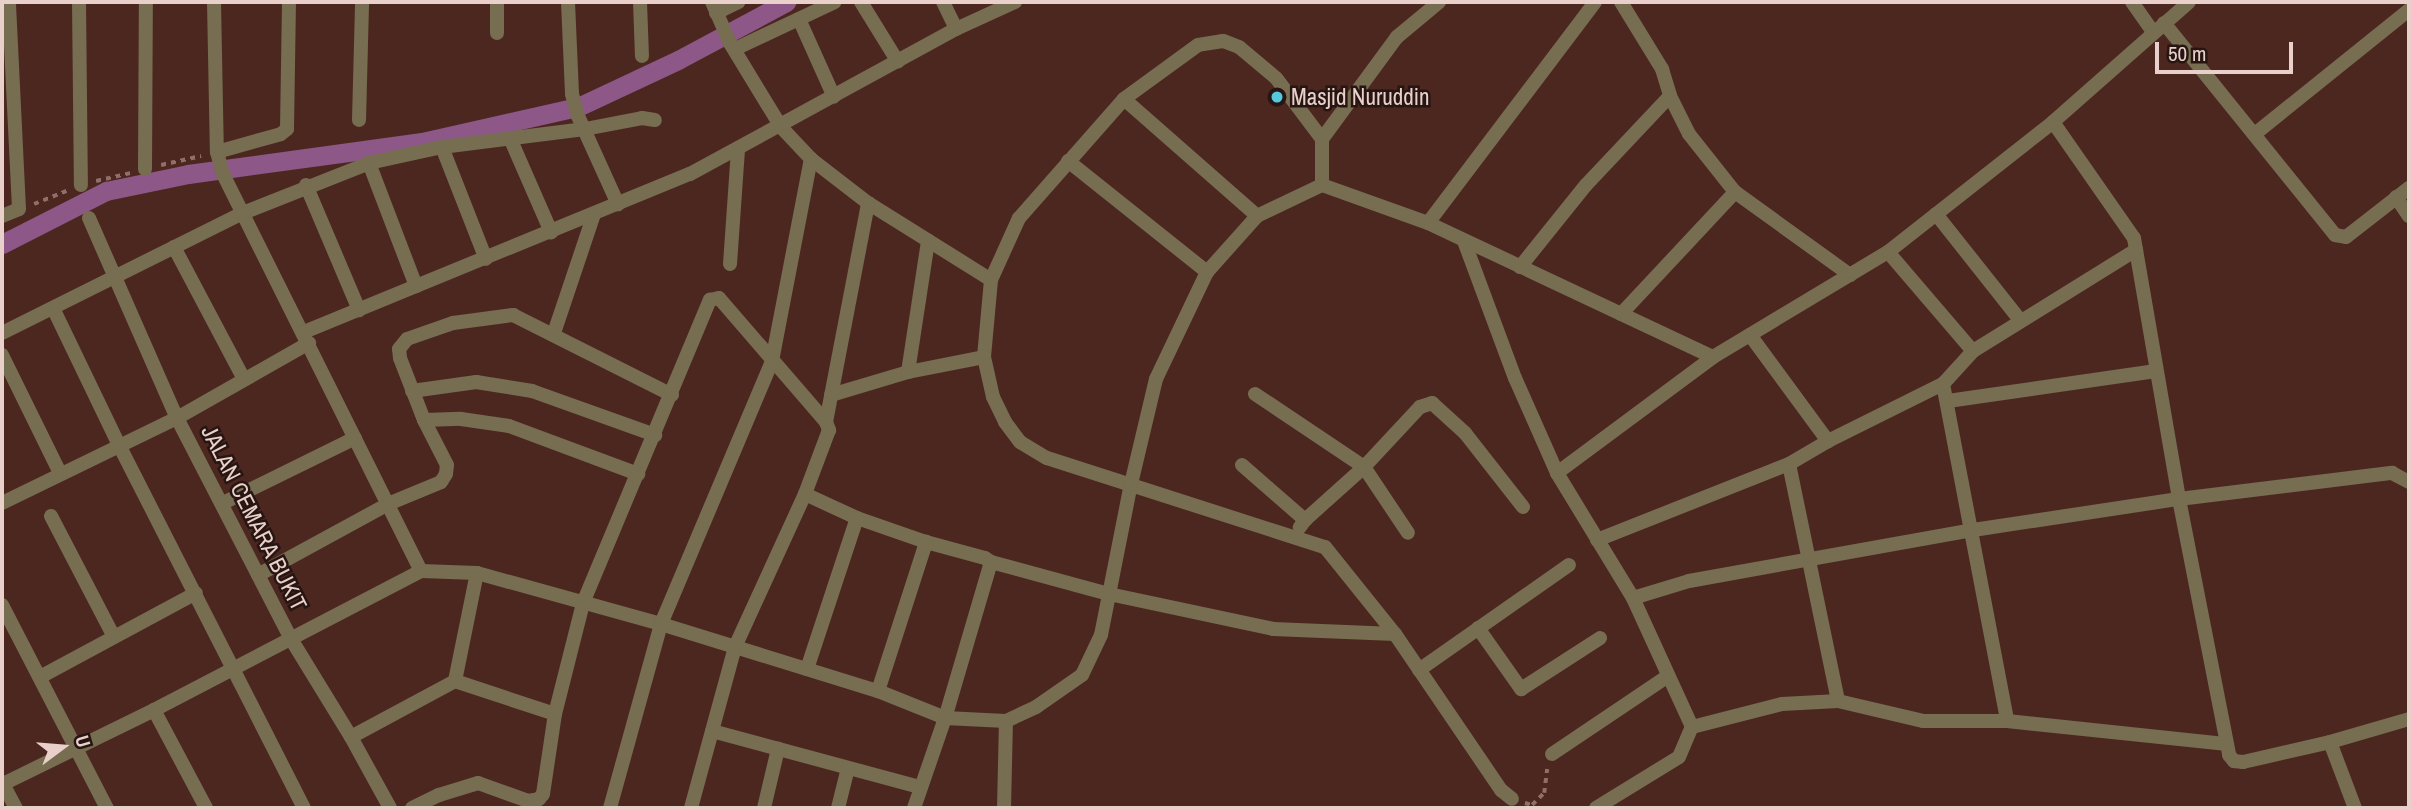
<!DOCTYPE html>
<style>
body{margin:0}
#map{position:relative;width:2411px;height:810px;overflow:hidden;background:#4c2720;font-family:"Archivo Narrow",sans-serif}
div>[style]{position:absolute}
.canal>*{height:19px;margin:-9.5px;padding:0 9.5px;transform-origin:9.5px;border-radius:9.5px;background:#8d5787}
.path>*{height:3.5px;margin-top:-1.75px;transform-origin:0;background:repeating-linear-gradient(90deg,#8f6f68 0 5px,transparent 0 10px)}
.minor>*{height:14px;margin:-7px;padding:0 7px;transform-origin:7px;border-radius:7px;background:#776d51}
.dots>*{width:19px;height:19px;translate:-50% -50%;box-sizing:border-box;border:4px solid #271512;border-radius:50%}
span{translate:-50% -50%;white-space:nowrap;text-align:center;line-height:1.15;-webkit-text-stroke:5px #271512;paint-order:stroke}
.poi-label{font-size:23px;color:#e9d0cb}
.left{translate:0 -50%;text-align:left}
.street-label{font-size:23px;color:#e9d0cb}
.frame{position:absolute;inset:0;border:4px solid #e9d0cb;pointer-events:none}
.north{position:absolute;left:28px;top:712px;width:70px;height:70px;-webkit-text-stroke:5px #271512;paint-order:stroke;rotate:74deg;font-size:19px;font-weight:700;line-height:28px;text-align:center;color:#e9d0cb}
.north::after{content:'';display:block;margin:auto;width:24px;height:32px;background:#e9d0cb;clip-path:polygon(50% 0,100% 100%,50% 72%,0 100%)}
.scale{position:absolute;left:2155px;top:42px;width:138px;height:32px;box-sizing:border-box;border:4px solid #e9d0cb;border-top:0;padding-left:9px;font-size:21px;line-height:24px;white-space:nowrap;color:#e9d0cb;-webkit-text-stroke:5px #271512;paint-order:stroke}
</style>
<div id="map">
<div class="canal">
<div style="left:580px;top:106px;width:108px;rotate:-25.1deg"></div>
<div style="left:678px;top:60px;width:123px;rotate:-28.2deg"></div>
<div style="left:2px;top:244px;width:117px;rotate:-27deg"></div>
<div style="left:106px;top:191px;width:84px;rotate:-11.7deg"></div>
<div style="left:188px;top:174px;width:236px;rotate:-7.8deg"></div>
<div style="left:422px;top:142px;width:150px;rotate:-12.7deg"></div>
</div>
<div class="path">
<div style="left:161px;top:165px;width:41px;rotate:-12.7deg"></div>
<div style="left:96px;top:181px;width:35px;rotate:-13deg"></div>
<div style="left:34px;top:204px;width:35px;rotate:-22deg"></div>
<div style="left:1525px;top:803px;width:7px;rotate:16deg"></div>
<div style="left:1532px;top:805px;width:17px;rotate:-45deg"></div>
<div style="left:1544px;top:793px;width:24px;rotate:-83deg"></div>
</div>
<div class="minor">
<div style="left:79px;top:2px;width:183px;rotate:89.4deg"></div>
<div style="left:214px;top:2px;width:150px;rotate:88.9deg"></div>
<div style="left:217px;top:152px;width:23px;rotate:75deg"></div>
<div style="left:223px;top:174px;width:444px;rotate:63.5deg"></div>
<div style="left:497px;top:2px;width:31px;rotate:90deg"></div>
<div style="left:568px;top:2px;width:92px;rotate:87.5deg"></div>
<div style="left:572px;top:94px;width:23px;rotate:75deg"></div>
<div style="left:578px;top:116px;width:97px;rotate:65.6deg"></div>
<div style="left:640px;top:2px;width:54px;rotate:87.9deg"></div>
<div style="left:712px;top:2px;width:45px;rotate:66.3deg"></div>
<div style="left:730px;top:43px;width:98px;rotate:58.7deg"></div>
<div style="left:781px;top:127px;width:44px;rotate:46.8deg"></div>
<div style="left:811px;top:159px;width:72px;rotate:37.7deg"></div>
<div style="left:868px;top:203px;width:145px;rotate:32deg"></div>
<div style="left:861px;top:2px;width:70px;rotate:58.3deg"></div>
<div style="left:943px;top:2px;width:30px;rotate:64deg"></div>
<div style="left:1621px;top:2px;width:79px;rotate:58.5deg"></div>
<div style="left:1662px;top:69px;width:28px;rotate:73deg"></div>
<div style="left:1670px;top:96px;width:42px;rotate:63.4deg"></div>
<div style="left:1689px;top:134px;width:74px;rotate:51.6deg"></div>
<div style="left:1735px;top:192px;width:142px;rotate:35.8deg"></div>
<div style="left:2132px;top:2px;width:37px;rotate:55deg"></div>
<div style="left:716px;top:13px;width:25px;rotate:-26deg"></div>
<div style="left:799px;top:19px;width:85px;rotate:65.8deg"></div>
<div style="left:2164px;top:23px;width:272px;rotate:51.1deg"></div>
<div style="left:2335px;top:235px;width:11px;rotate:10deg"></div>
<div style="left:2346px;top:237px;width:80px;rotate:-37.9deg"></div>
<div style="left:735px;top:49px;width:110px;rotate:-25.2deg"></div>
<div style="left:1124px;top:99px;width:177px;rotate:41.3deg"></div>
<div style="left:359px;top:120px;width:118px;rotate:-88.5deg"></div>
<div style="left:2053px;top:122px;width:141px;rotate:55.1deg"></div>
<div style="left:2134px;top:238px;width:265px;rotate:80.2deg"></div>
<div style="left:2179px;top:499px;width:261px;rotate:78.9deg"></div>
<div style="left:2229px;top:755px;width:8px;rotate:50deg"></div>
<div style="left:2234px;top:761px;width:9px;rotate:6deg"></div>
<div style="left:2243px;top:762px;width:89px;rotate:-12.9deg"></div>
<div style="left:2330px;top:742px;width:71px;rotate:69.3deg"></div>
<div style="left:2256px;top:133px;width:196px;rotate:-38.8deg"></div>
<div style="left:510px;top:138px;width:103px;rotate:66.4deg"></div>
<div style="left:1322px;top:139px;width:76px;rotate:-127deg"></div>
<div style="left:1276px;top:78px;width:48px;rotate:-140deg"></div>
<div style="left:1239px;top:47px;width:17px;rotate:-159deg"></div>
<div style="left:1223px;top:41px;width:25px;rotate:171deg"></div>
<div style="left:1198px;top:45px;width:92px;rotate:143.9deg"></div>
<div style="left:1124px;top:99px;width:159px;rotate:131.4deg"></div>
<div style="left:1019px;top:218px;width:68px;rotate:114.3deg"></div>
<div style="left:991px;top:280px;width:77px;rotate:95.2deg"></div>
<div style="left:984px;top:357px;width:41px;rotate:77.3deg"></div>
<div style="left:993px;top:397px;width:28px;rotate:64deg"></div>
<div style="left:1005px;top:422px;width:25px;rotate:53deg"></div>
<div style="left:1020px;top:442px;width:31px;rotate:31deg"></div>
<div style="left:1047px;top:458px;width:292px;rotate:17.8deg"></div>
<div style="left:1325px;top:547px;width:112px;rotate:51.2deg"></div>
<div style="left:1395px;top:634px;width:189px;rotate:55.8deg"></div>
<div style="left:1501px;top:790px;width:14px;rotate:39deg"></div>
<div style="left:442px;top:147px;width:120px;rotate:68.6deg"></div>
<div style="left:217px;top:152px;width:66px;rotate:-15.7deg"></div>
<div style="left:281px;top:134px;width:8px;rotate:-40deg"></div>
<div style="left:287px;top:129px;width:127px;rotate:-89.1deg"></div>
<div style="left:1068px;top:161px;width:178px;rotate:38.6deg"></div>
<div style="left:369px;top:163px;width:132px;rotate:69.1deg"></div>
<div style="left:145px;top:169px;width:167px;rotate:-89.7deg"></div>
<div style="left:306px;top:185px;width:136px;rotate:67deg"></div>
<div style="left:1322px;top:185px;width:46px;rotate:-90deg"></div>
<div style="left:1322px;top:139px;width:127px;rotate:-53.7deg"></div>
<div style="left:1397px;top:37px;width:55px;rotate:-39.8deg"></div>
<div style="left:2396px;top:197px;width:23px;rotate:56deg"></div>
<div style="left:1936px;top:214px;width:135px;rotate:51.6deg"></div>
<div style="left:2px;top:216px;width:18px;rotate:-22deg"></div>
<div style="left:19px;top:209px;width:207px;rotate:-92.8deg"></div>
<div style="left:89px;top:218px;width:219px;rotate:66.3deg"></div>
<div style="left:177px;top:418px;width:249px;rotate:62.7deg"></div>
<div style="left:291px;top:639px;width:115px;rotate:58.5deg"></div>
<div style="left:351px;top:737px;width:81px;rotate:61.2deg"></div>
<div style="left:1428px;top:223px;width:277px;rotate:-52.9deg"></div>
<div style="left:1464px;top:241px;width:146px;rotate:69.6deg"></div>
<div style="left:1515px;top:378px;width:104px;rotate:66.1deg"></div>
<div style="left:1557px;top:473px;width:146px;rotate:58.7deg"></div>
<div style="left:1633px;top:598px;width:142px;rotate:65.4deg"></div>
<div style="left:1692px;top:727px;width:93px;rotate:-14.3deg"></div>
<div style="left:1782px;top:704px;width:56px;rotate:-3.1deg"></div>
<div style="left:1838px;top:701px;width:87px;rotate:13.2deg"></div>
<div style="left:1923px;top:721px;width:84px"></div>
<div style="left:2007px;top:721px;width:219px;rotate:6deg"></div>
<div style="left:174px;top:247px;width:149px;rotate:62.1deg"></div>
<div style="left:1888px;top:252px;width:130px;rotate:49.4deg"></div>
<div style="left:730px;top:264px;width:115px;rotate:-86deg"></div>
<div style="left:1520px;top:267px;width:105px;rotate:-51.2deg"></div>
<div style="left:1586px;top:185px;width:122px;rotate:-46.7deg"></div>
<div style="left:53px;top:308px;width:154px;rotate:64.3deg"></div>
<div style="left:120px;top:447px;width:405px;rotate:63deg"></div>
<div style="left:1621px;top:314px;width:167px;rotate:-46.9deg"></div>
<div style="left:304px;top:332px;width:417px;rotate:-22.3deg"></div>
<div style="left:690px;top:174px;width:303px;rotate:-28.6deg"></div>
<div style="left:956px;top:29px;width:65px;rotate:-24.6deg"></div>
<div style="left:2px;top:333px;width:269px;rotate:-26.5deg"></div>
<div style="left:243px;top:213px;width:136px;rotate:-21.6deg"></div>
<div style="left:369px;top:163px;width:75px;rotate:-12.4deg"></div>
<div style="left:442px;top:147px;width:144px;rotate:-7.2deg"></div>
<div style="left:585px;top:129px;width:58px;rotate:-10.9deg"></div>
<div style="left:642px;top:118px;width:13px;rotate:9deg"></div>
<div style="left:554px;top:333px;width:126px;rotate:-71.4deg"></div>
<div style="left:1750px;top:335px;width:132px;rotate:53.7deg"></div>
<div style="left:2px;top:355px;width:131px;rotate:63.8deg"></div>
<div style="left:908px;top:372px;width:133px;rotate:-81.3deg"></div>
<div style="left:1943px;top:384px;width:343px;rotate:79.2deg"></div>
<div style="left:412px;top:391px;width:65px;rotate:-8deg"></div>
<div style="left:476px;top:382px;width:57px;rotate:9.1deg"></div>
<div style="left:532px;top:391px;width:131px;rotate:19.7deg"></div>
<div style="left:1255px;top:394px;width:131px;rotate:33.8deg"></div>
<div style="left:1364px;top:467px;width:79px;rotate:56.3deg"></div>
<div style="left:831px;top:395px;width:80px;rotate:-16.6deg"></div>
<div style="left:908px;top:372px;width:77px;rotate:-11.2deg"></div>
<div style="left:1948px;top:401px;width:210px;rotate:-8.2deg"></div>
<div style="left:424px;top:420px;width:37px;rotate:-2deg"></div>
<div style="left:461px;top:419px;width:49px;rotate:8.3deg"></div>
<div style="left:509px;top:426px;width:138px;rotate:20.4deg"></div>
<div style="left:826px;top:422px;width:223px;rotate:-79.1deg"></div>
<div style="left:1789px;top:464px;width:242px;rotate:78.3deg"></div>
<div style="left:1242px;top:465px;width:84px;rotate:41.1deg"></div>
<div style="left:1305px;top:520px;width:9px;rotate:126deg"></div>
<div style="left:1557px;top:473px;width:194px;rotate:-36.6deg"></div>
<div style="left:805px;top:494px;width:57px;rotate:24.8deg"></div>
<div style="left:857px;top:518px;width:73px;rotate:19.2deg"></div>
<div style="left:926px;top:542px;width:61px;rotate:15.2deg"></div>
<div style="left:985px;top:558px;width:7px;rotate:34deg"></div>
<div style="left:991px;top:562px;width:163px;rotate:106.4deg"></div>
<div style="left:945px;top:718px;width:95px;rotate:109deg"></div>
<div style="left:2px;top:503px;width:195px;rotate:-25.9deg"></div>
<div style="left:177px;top:418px;width:152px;rotate:-29.6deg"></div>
<div style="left:223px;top:503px;width:147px;rotate:-26.2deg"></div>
<div style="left:51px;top:516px;width:136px;rotate:62.5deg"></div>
<div style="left:1305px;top:520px;width:79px;rotate:-41.9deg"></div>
<div style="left:1364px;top:467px;width:82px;rotate:-47deg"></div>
<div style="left:1420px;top:407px;width:13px;rotate:-18deg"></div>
<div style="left:1432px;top:403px;width:45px;rotate:42.3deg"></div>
<div style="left:1465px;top:433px;width:94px;rotate:51.9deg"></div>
<div style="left:1597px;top:540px;width:206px;rotate:-21.6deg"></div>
<div style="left:1789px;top:464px;width:45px;rotate:-30.5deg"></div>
<div style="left:1828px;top:441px;width:128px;rotate:-26.4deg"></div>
<div style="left:1943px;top:384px;width:45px;rotate:-47.7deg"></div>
<div style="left:1973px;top:351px;width:192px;rotate:-31.8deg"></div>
<div style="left:991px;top:562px;width:122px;rotate:15.2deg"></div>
<div style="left:1109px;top:594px;width:168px;rotate:12deg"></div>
<div style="left:1273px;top:629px;width:122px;rotate:2.3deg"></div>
<div style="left:258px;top:575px;width:148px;rotate:-28.6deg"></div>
<div style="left:388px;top:504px;width:57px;rotate:-22.5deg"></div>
<div style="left:441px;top:482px;width:9px;rotate:-58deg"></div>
<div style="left:446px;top:474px;width:9px;rotate:-84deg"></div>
<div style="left:447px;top:465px;width:51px;rotate:-117.1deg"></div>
<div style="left:424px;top:420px;width:66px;rotate:-111.2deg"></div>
<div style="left:400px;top:358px;width:9px;rotate:-96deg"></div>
<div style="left:399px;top:349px;width:13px;rotate:-51deg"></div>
<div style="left:407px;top:339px;width:49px;rotate:-19.2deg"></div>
<div style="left:453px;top:323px;width:61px;rotate:-7.6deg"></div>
<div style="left:513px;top:315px;width:178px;rotate:26.7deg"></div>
<div style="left:1633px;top:598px;width:59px;rotate:-16.9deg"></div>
<div style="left:1689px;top:581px;width:289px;rotate:-10.2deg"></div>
<div style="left:1973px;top:530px;width:208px;rotate:-8.6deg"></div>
<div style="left:2179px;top:499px;width:215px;rotate:-7deg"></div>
<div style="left:2392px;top:473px;width:19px;rotate:28deg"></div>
<div style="left:2px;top:605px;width:229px;rotate:62.7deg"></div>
<div style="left:1478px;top:628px;width:75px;rotate:54.8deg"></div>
<div style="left:1521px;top:689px;width:94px;rotate:-32.8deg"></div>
<div style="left:807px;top:669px;width:159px;rotate:-71.7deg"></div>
<div style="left:1419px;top:670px;width:183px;rotate:-35deg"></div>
<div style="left:40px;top:677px;width:177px;rotate:-28.3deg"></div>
<div style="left:455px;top:681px;width:105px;rotate:18.3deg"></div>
<div style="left:878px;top:691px;width:157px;rotate:-72.1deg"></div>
<div style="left:154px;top:710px;width:111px;rotate:62deg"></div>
<div style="left:712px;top:731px;width:214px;rotate:15.1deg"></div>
<div style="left:351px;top:737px;width:118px;rotate:-28.3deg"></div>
<div style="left:455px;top:681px;width:110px;rotate:-78.5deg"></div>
<div style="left:2330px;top:742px;width:82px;rotate:-16.2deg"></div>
<div style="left:1552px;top:754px;width:140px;rotate:-33.9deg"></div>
<div style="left:2px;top:782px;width:30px;rotate:62deg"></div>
<div style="left:3px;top:784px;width:168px;rotate:-26.1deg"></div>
<div style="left:154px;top:710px;width:301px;rotate:-27.5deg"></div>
<div style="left:421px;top:571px;width:56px;rotate:2deg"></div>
<div style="left:477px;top:573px;width:191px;rotate:15.5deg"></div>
<div style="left:661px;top:624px;width:227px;rotate:17.2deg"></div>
<div style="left:878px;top:691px;width:72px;rotate:21.9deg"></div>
<div style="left:945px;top:718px;width:61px;rotate:2.8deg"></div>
<div style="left:1006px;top:721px;width:33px;rotate:-25deg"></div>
<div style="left:1036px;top:707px;width:56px;rotate:-34.8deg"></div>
<div style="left:1082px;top:675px;width:44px;rotate:-64.6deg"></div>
<div style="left:1101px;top:635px;width:154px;rotate:-78.8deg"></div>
<div style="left:1131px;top:484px;width:108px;rotate:-76.6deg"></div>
<div style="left:1156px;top:379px;width:119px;rotate:-64.5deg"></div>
<div style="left:1207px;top:272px;width:75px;rotate:-48.2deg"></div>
<div style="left:1257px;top:216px;width:72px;rotate:-25.5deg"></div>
<div style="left:1322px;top:185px;width:113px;rotate:19.7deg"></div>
<div style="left:1428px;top:223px;width:315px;rotate:25.2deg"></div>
<div style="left:1713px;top:357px;width:204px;rotate:-31deg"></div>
<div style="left:1888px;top:252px;width:210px;rotate:-38.2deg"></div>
<div style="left:2053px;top:122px;width:181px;rotate:-41.4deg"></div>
<div style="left:412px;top:808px;width:30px;rotate:-26deg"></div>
<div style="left:439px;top:795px;width:41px;rotate:-17.1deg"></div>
<div style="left:478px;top:783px;width:53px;rotate:19.8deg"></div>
<div style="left:528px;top:801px;width:11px;rotate:-10deg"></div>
<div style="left:539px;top:799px;width:6px;rotate:-51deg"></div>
<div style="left:543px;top:794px;width:81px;rotate:-81.5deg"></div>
<div style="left:555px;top:714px;width:114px;rotate:-75.8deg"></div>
<div style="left:583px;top:603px;width:329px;rotate:-67.3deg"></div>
<div style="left:710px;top:300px;width:9px;rotate:-13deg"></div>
<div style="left:719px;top:298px;width:164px;rotate:49.2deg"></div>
<div style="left:826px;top:422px;width:9px;rotate:69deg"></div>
<div style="left:829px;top:430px;width:68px;rotate:110.6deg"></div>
<div style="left:805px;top:494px;width:168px;rotate:114.6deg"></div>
<div style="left:735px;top:647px;width:167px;rotate:105.3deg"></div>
<div style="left:610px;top:808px;width:191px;rotate:-74.5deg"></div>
<div style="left:661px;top:624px;width:285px;rotate:-67.1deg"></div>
<div style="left:772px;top:361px;width:206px;rotate:-79.1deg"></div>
<div style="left:764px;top:808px;width:61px;rotate:-76.7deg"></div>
<div style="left:838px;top:808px;width:41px;rotate:-76deg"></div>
<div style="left:1004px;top:808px;width:87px;rotate:-88.7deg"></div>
<div style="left:1596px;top:808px;width:97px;rotate:-31.6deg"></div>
<div style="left:1679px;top:757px;width:33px;rotate:-67deg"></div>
</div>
<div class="dots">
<div style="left:1277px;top:97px;background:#55cadf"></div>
</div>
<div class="poi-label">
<span class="left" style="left:1291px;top:97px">Masjid Nuruddin</span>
</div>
<div class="street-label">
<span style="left:254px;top:518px;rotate:63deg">JALAN CEMARA BUKIT</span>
</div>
<div class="frame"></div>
<div class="north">U</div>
<div class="scale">50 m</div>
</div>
